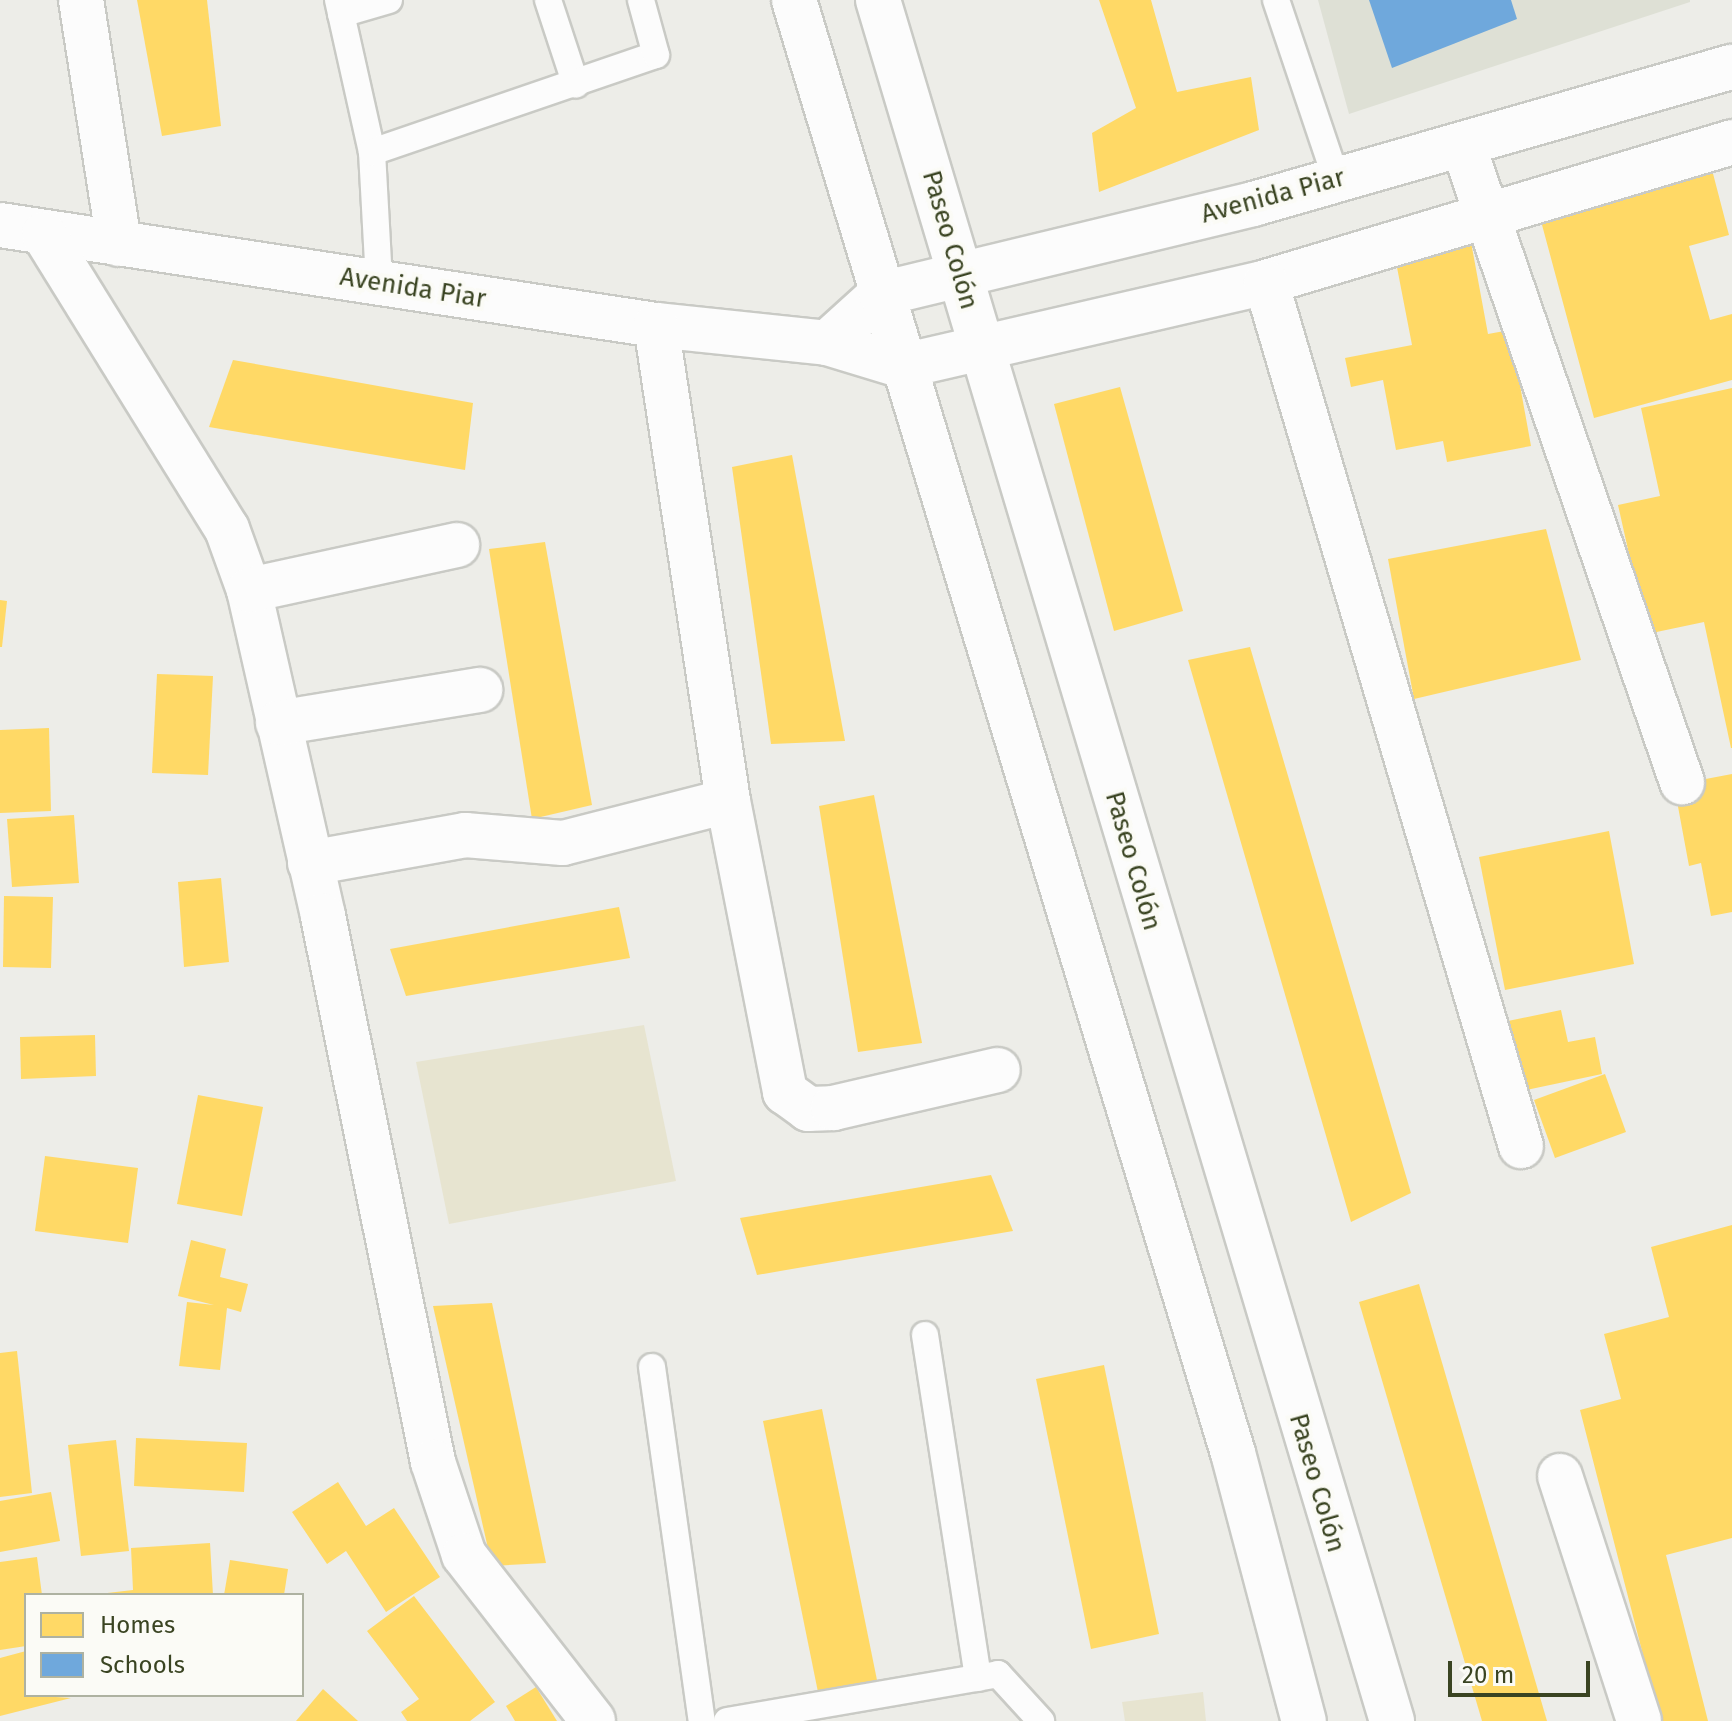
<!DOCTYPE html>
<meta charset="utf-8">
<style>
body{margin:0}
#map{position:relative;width:1732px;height:1721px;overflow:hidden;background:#edede8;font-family:"Fira Sans",sans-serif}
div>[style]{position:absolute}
.built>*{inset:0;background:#dee0d5}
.green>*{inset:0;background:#e7e4d0}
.homes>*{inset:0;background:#ffd966}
.schools>*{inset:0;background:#6fa8dc}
.roads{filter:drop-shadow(2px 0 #c9cac5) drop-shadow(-2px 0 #c9cac5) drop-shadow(0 2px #c9cac5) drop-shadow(0 -2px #c9cac5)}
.service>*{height:26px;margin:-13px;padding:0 13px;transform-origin:13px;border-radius:13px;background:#fcfcfc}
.minor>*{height:44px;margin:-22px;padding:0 22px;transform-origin:22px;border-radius:22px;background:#fcfcfc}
.secondary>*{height:44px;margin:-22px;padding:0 22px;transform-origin:22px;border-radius:22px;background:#fcfcfc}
span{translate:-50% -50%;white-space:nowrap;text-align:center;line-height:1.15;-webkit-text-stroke:8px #fbfbf6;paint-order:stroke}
.street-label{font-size:26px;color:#3a4422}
.legend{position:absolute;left:24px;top:1593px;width:280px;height:104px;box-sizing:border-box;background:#fbfbf6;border:2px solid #aeb2a1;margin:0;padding:10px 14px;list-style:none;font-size:24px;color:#3a4422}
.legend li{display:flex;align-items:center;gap:16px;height:40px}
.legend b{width:40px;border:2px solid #aeb2a1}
.scale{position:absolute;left:1448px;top:1661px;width:142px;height:36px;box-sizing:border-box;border:4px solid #3a4422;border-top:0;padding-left:10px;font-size:24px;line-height:28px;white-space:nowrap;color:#3a4422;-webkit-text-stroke:6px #fbfbf6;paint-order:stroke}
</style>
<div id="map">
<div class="built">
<div style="clip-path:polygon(1318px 0,1690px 0,1690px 2px,1349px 114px)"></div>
</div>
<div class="green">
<div style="clip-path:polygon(644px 1025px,676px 1181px,449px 1224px,416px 1062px)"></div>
<div style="clip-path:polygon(1203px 1692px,1206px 1721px,1125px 1721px,1122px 1702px)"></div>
</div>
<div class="homes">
<div style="clip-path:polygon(137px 0,207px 0,221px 126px,162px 136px)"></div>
<div style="clip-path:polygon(1099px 0,1151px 0,1177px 92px,1251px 77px,1259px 130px,1099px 192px,1092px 133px,1136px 108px)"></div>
<div style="clip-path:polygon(1710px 162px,1729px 235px,1689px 246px,1710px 320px,1732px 314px,1732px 380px,1594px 418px,1538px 210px)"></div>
<div style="clip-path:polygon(1471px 242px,1488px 334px,1510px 330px,1531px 446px,1447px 462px,1443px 441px,1396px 450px,1383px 380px,1351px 387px,1345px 358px,1412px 345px,1395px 257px)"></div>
<div style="clip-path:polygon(233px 360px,473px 403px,465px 470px,209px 427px)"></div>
<div style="clip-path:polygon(1120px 387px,1183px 611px,1114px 631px,1054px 404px)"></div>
<div style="clip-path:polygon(1732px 388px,1732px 748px,1731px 748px,1704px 622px,1647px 634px,1618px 505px,1660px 496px,1641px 408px)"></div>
<div style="clip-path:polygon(792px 455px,845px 741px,771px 744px,732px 467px)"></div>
<div style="clip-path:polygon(1546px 529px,1581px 660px,1414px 699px,1388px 559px)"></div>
<div style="clip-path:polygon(545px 542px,592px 805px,532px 819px,489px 549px)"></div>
<div style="clip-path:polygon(0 600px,7px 601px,2px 647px,0 647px)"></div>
<div style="clip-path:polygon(1250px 647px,1411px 1193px,1351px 1222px,1188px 660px)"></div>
<div style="clip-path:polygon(157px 674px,213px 676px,208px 775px,152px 773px)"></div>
<div style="clip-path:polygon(49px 728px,51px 811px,0 813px,0 730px)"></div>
<div style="clip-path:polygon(1732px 774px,1732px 912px,1711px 916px,1701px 863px,1689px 866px,1674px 785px)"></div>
<div style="clip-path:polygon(874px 795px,922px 1043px,858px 1052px,819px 806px)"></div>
<div style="clip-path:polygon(74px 815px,79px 883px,12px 887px,7px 819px)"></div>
<div style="clip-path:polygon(1609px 831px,1634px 964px,1505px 990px,1479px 857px)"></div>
<div style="clip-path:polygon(221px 878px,229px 962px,184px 967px,178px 882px)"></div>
<div style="clip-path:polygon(4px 896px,53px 897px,51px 968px,3px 967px)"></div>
<div style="clip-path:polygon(619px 907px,630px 958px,406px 996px,390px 949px)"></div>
<div style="clip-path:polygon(1561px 1010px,1568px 1042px,1595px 1037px,1602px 1074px,1522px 1091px,1508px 1021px)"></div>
<div style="clip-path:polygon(95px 1035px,96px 1076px,21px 1079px,20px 1037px)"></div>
<div style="clip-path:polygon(1605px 1074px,1626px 1132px,1555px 1158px,1534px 1100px)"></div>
<div style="clip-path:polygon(198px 1095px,263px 1107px,242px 1216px,177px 1204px)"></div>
<div style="clip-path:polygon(45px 1156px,138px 1168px,128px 1243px,35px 1231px)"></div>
<div style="clip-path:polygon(991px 1175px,1013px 1231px,757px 1275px,740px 1218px)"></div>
<div style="clip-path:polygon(1732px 1225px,1732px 1538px,1666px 1555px,1708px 1721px,1660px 1721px,1580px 1410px,1621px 1399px,1604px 1334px,1669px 1317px,1651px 1247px)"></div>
<div style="clip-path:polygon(191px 1240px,226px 1249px,220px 1277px,248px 1284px,241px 1312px,227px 1308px,220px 1370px,179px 1366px,187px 1302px,214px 1305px,178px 1296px)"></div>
<div style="clip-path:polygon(1419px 1284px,1547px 1721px,1482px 1721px,1359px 1302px)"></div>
<div style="clip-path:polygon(492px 1303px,546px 1563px,492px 1566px,433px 1306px)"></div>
<div style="clip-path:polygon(17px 1351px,32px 1493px,0 1497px,0 1353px)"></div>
<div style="clip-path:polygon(1104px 1365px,1159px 1634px,1091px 1649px,1036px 1379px)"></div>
<div style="clip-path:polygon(822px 1409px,878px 1685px,819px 1697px,763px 1421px)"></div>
<div style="clip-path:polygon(136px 1438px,247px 1443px,244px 1492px,134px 1486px)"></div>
<div style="clip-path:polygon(116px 1440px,129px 1551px,81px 1556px,68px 1445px)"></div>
<div style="clip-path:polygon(338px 1482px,366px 1526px,394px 1508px,440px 1577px,386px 1612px,346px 1551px,327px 1564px,292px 1512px)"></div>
<div style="clip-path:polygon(51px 1492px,60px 1541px,0 1552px,0 1501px)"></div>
<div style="clip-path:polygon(210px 1543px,213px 1595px,90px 1595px,133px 1590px,131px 1548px)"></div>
<div style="clip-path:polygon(37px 1557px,42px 1595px,26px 1595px,26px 1646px,0 1650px,0 1562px)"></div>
<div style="clip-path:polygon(230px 1560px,288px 1569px,284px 1595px,224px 1595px)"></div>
<div style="clip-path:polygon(414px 1596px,495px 1702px,470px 1721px,407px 1721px,401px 1712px,419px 1699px,367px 1631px)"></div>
<div style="clip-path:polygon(26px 1651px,26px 1695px,71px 1698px,0 1716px,0 1658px)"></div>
<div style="clip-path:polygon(536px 1687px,557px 1721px,515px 1721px,506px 1706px)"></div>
<div style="clip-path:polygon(323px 1689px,358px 1721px,296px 1721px)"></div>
</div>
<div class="schools">
<div style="clip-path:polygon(1369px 0,1511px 0,1517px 19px,1392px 68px)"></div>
</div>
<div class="roads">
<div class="service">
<div style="left:338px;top:0;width:156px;rotate:77.4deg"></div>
<div style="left:372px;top:152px;width:131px;rotate:86.9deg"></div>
<div style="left:548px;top:0;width:89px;rotate:71.8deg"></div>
<div style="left:1276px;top:0;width:188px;rotate:71.4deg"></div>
<div style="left:341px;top:14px;width:50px;rotate:-16.3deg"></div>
<div style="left:372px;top:152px;width:300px;rotate:-18.9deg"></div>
<div style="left:656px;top:55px;width:57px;rotate:-105.3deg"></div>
<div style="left:925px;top:1335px;width:347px;rotate:81.2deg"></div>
<div style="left:652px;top:1367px;width:358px;rotate:82deg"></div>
<div style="left:727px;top:1721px;width:275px;rotate:-9.8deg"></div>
<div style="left:998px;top:1674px;width:64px;rotate:47.5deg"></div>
</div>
<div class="minor">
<div style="left:81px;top:0;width:247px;rotate:81.1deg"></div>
<div style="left:1463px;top:145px;width:674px;rotate:71.03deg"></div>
<div style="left:0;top:225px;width:664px;rotate:8.67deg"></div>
<div style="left:656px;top:325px;width:172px;rotate:6deg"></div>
<div style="left:827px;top:343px;width:79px;rotate:16.8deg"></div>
<div style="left:903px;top:366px;width:373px;rotate:-13deg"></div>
<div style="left:1266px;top:282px;width:487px;rotate:-16.7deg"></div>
<div style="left:44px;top:234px;width:347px;rotate:58.2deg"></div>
<div style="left:227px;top:529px;width:65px;rotate:70.2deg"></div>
<div style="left:249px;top:590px;width:334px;rotate:77.2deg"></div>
<div style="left:323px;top:916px;width:557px;rotate:78.61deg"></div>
<div style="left:433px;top:1462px;width:98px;rotate:71.6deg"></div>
<div style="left:464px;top:1555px;width:210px;rotate:52.1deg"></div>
<div style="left:1266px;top:282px;width:901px;rotate:73.56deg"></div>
<div style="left:656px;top:325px;width:481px;rotate:81.4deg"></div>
<div style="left:728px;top:801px;width:297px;rotate:78.9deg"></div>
<div style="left:785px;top:1092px;width:29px;rotate:36deg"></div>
<div style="left:808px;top:1109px;width:25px;rotate:-2deg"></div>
<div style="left:833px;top:1108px;width:169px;rotate:-13deg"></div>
<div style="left:827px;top:343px;width:73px;rotate:-42.2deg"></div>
<div style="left:881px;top:294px;width:383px;rotate:-13.6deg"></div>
<div style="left:1253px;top:204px;width:498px;rotate:-16deg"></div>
<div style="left:249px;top:590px;width:213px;rotate:-12.2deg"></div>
<div style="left:278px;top:723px;width:205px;rotate:-9.3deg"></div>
<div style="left:310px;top:863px;width:158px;rotate:-10.2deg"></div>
<div style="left:465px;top:835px;width:98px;rotate:4.7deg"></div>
<div style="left:563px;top:843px;width:170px;rotate:-14.3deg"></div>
<div style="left:1560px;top:1476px;width:257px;rotate:72.1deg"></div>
</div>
<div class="secondary">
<div style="left:794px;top:0;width:1518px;rotate:73.19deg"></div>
<div style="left:1233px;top:1453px;width:277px;rotate:75.2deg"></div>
<div style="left:878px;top:0;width:1796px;rotate:73.37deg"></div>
</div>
</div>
<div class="street-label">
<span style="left:1273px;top:196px;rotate:-15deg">Avenida Piar</span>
<span style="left:950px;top:240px;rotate:74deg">Paseo Colón</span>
<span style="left:413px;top:288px;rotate:9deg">Avenida Piar</span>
<span style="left:1133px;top:861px;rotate:74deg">Paseo Colón</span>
<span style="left:1317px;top:1483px;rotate:74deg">Paseo Colón</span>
</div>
<ul class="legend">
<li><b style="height:22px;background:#ffd966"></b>Homes</li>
<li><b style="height:22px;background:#6fa8dc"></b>Schools</li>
</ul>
<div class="scale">20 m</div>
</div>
